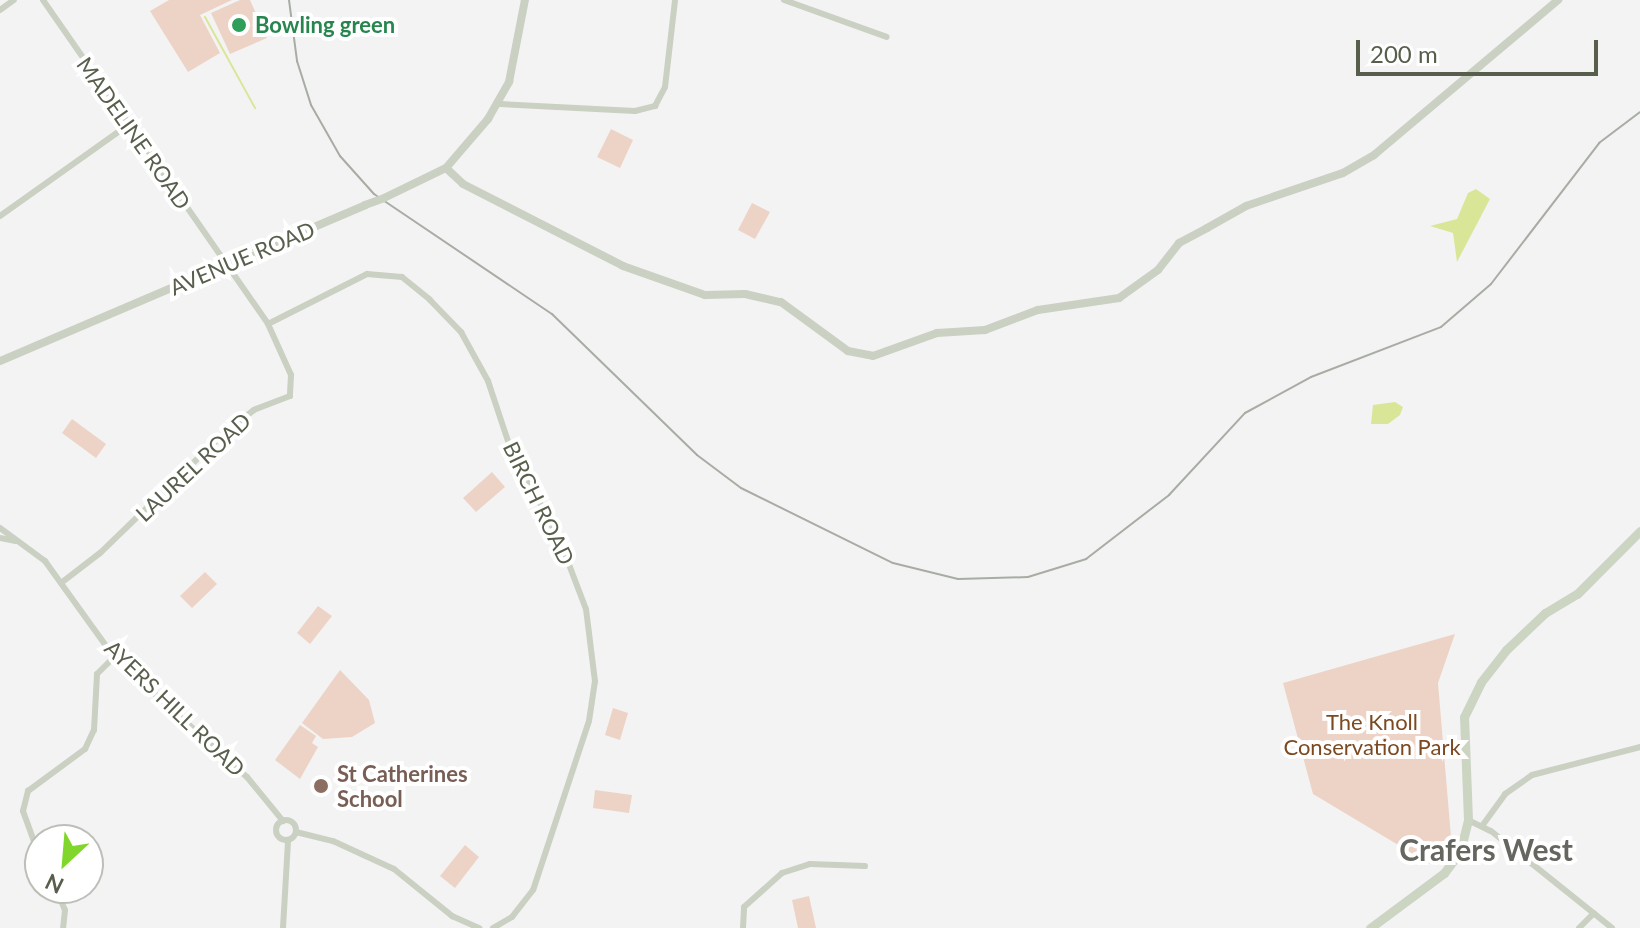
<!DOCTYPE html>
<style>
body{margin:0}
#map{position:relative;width:1640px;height:928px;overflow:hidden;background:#f3f3f4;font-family:Lato,sans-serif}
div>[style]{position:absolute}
.green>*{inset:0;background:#edd3c6}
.water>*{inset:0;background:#dae697}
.stream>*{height:2px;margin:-1px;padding:0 1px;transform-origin:1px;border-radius:1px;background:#dae697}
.minor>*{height:6px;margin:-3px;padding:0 3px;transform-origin:3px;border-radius:3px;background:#cad0c2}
.minor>.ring{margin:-3px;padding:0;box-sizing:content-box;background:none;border:6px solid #cad0c2;border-radius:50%}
.tertiary>*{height:8px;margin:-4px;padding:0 4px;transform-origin:4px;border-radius:4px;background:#cad0c2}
.secondary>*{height:9px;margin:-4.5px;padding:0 4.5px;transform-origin:4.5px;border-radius:4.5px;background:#ccd4c2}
.rail>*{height:2px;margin:-1px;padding:0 1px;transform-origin:1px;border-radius:1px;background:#a8ada4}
.tertiary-bridge>*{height:8px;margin:-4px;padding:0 4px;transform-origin:4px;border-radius:4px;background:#cad0c2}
.dots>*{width:22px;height:22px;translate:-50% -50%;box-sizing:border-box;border:4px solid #fff;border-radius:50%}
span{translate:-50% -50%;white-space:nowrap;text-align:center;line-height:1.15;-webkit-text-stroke:8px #fff;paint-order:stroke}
.leisure-label{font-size:22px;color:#27864d;font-weight:700}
.left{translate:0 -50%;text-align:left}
.street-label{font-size:22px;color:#575f4c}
.park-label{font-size:22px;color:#7c4920}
.education-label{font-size:22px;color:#785e54;font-weight:700}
.district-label{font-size:30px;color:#63675f;font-weight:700}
.north{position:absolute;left:24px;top:824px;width:80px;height:80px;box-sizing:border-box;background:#fff;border:2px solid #bcbfb7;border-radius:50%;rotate:206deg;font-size:22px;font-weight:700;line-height:32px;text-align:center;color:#575f4c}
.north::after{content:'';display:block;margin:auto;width:28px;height:36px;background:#80d62b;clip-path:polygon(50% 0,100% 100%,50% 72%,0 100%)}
.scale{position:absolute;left:1356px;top:40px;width:242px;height:36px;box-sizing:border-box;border:4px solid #575f4c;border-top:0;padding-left:10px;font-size:24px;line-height:28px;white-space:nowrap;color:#575f4c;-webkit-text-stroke:6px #fff;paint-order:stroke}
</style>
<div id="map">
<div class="green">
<div style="clip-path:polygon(169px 0,232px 0,200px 15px,220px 53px,188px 72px,150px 11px)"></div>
<div style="clip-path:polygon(240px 0,250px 0,267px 38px,230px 54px,211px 13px)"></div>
<div style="clip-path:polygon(611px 129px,633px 140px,620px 168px,597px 157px)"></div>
<div style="clip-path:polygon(752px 203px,770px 212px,755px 239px,738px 230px)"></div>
<div style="clip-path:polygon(72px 419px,106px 444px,96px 458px,62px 433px)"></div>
<div style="clip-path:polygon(492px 472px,505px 487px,476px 512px,463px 498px)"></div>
<div style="clip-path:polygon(205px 572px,217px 584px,192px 608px,180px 596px)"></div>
<div style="clip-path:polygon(318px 606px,332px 616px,310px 644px,297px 633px)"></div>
<div style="clip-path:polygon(1455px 634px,1438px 683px,1451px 837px,1430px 864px,1313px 794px,1283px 683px)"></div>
<div style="clip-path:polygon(340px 670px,369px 700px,375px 723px,352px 737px,323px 739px,302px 723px)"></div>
<div style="clip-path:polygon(613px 708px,628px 713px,620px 740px,605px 735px)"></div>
<div style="clip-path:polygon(300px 725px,316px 736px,312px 743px,318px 747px,300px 779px,275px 760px)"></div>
<div style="clip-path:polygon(595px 790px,632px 795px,629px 813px,593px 808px)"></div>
<div style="clip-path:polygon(465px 845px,479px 857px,455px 888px,440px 876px)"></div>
<div style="clip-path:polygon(809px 896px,816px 928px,798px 928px,792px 900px)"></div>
</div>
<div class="water">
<div style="clip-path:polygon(1476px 189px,1490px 199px,1457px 262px,1453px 233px,1430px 226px,1457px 219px,1468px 193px)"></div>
<div style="clip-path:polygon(1395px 402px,1403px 407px,1400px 415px,1388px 424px,1371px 424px,1373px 405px)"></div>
</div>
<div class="stream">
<div style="left:205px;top:17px;width:104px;rotate:61.2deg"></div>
</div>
<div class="minor">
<div style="left:43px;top:0;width:394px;rotate:55.2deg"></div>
<div style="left:268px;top:324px;width:56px;rotate:65.7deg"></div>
<div style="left:291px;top:375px;width:21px;rotate:93deg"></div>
<div style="left:290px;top:396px;width:39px;rotate:159deg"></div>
<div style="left:254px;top:410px;width:38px;rotate:143deg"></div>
<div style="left:224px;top:433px;width:173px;rotate:135.9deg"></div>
<div style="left:100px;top:553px;width:49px;rotate:142.4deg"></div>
<div style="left:784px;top:0;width:109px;rotate:19.8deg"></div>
<div style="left:0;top:10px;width:17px;rotate:-36deg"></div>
<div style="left:500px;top:104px;width:135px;rotate:3deg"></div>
<div style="left:635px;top:111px;width:21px;rotate:-14deg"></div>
<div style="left:655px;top:106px;width:21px;rotate:-62deg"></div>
<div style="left:665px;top:87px;width:88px;rotate:-83.4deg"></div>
<div style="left:0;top:216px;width:157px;rotate:-35.4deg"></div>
<div style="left:268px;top:324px;width:111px;rotate:-26.8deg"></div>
<div style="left:367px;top:274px;width:35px;rotate:5deg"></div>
<div style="left:402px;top:277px;width:36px;rotate:39deg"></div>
<div style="left:430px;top:300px;width:45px;rotate:45.9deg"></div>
<div style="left:461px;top:332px;width:56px;rotate:61.1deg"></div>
<div style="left:488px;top:381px;width:70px;rotate:71.6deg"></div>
<div style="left:510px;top:447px;width:106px;rotate:62deg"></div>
<div style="left:560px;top:541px;width:73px;rotate:69.1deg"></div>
<div style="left:586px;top:609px;width:73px;rotate:82.9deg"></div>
<div style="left:595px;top:681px;width:40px;rotate:98.5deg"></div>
<div style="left:589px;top:721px;width:178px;rotate:108.3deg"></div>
<div style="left:533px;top:890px;width:34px;rotate:128deg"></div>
<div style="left:512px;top:917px;width:22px;rotate:150deg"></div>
<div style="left:0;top:528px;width:56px;rotate:36.3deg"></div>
<div style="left:45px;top:561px;width:118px;rotate:54.3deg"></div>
<div style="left:114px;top:657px;width:179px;rotate:42.1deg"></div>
<div style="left:247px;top:777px;width:57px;rotate:50.7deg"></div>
<div style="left:0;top:538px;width:16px;rotate:11deg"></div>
<div class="ring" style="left:276px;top:820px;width:14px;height:14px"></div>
<div style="left:1468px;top:820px;width:25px;rotate:26deg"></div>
<div style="left:1491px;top:831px;width:155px;rotate:38.7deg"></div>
<div style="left:1482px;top:826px;width:39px;rotate:-54deg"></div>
<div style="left:1505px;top:794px;width:33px;rotate:-35deg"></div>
<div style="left:1532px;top:775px;width:112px;rotate:-14.5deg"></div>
<div style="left:296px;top:832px;width:38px;rotate:14deg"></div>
<div style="left:333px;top:841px;width:67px;rotate:24.7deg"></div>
<div style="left:394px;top:869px;width:75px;rotate:39deg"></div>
<div style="left:452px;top:916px;width:30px;rotate:24deg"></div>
<div style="left:40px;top:858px;width:50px;rotate:-109.9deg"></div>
<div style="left:23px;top:811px;width:21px;rotate:-76deg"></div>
<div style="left:28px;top:791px;width:71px;rotate:-36.4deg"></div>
<div style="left:85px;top:749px;width:21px;rotate:-65deg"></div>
<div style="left:94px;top:730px;width:56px;rotate:-86.9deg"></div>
<div style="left:97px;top:674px;width:24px;rotate:-45deg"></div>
<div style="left:56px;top:888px;width:24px;rotate:68deg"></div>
<div style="left:65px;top:910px;width:18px;rotate:96deg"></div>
<div style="left:283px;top:928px;width:88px;rotate:-86.7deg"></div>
<div style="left:743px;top:928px;width:21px;rotate:-87deg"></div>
<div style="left:744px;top:907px;width:51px;rotate:-41.8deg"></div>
<div style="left:782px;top:873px;width:29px;rotate:-18deg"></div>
<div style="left:810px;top:864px;width:55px;rotate:2.1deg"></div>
<div style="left:1579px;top:928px;width:21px;rotate:-45deg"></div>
</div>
<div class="tertiary">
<div style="left:446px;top:168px;width:23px;rotate:43deg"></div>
<div style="left:463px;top:184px;width:180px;rotate:27.1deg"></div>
<div style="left:623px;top:266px;width:87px;rotate:19.5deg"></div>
<div style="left:705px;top:295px;width:40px;rotate:-1.4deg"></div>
<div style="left:745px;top:294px;width:37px;rotate:13deg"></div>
<div style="left:781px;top:302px;width:83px;rotate:36.2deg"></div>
<div style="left:848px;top:351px;width:25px;rotate:11deg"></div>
<div style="left:873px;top:356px;width:68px;rotate:-19.8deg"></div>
<div style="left:937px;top:333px;width:48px;rotate:-3.6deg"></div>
<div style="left:985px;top:330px;width:57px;rotate:-20.7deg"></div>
<div style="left:1038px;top:310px;width:82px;rotate:-8.4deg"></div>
<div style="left:1119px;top:298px;width:48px;rotate:-35.7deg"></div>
<div style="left:1158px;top:270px;width:34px;rotate:-52deg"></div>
<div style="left:1179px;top:243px;width:32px;rotate:-28deg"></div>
<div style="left:1207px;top:228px;width:45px;rotate:-29.4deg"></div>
<div style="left:1246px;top:206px;width:102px;rotate:-18.8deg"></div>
<div style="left:1343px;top:173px;width:36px;rotate:-30deg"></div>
<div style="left:1374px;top:155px;width:241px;rotate:-40.1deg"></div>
<div style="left:384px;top:198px;width:69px;rotate:-25.8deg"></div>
<div style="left:446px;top:168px;width:65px;rotate:-49.4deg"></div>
<div style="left:488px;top:119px;width:43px;rotate:-60.4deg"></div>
<div style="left:509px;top:82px;width:84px;rotate:-79deg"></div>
<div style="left:0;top:361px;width:397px;rotate:-23.1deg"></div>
</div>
<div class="secondary">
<div style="left:1370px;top:928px;width:92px;rotate:-36.6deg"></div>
<div style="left:1444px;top:873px;width:26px;rotate:-53deg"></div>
<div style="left:1460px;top:852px;width:33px;rotate:-76deg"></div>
<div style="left:1468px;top:820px;width:103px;rotate:-92.2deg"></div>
<div style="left:1464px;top:717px;width:39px;rotate:-64deg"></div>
<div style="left:1481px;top:682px;width:41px;rotate:-52deg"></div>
<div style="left:1506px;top:650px;width:54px;rotate:-43.5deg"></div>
<div style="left:1545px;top:613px;width:37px;rotate:-31deg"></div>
<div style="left:1577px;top:594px;width:89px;rotate:-45deg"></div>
</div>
<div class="rail">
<div style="left:289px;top:0;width:62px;rotate:82.5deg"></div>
<div style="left:297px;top:61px;width:46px;rotate:72.3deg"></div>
<div style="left:311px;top:105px;width:59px;rotate:60.4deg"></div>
<div style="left:340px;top:156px;width:51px;rotate:48.2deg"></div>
<div style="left:374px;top:194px;width:215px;rotate:34deg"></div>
<div style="left:552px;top:314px;width:202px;rotate:44.2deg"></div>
<div style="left:697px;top:455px;width:55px;rotate:36.9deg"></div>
<div style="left:741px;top:488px;width:169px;rotate:26.3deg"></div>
<div style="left:893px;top:563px;width:67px;rotate:13.8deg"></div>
<div style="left:958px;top:579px;width:70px;rotate:-1.6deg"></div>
<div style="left:1028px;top:577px;width:61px;rotate:-17.2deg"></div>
<div style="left:1086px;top:559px;width:105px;rotate:-37.6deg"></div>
<div style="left:1169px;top:495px;width:112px;rotate:-47.2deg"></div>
<div style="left:1245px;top:413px;width:75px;rotate:-28.6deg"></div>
<div style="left:1311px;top:377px;width:139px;rotate:-21deg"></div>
<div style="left:1441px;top:327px;width:66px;rotate:-40.7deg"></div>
<div style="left:1491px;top:284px;width:178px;rotate:-52.5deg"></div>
<div style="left:1599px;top:143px;width:51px;rotate:-37.1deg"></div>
</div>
<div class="tertiary-bridge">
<div style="left:365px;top:205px;width:20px;rotate:-20deg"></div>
</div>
<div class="dots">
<div style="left:239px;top:25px;background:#2e9e5b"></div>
<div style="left:321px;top:786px;background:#8d6e63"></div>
</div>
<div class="leisure-label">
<span class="left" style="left:255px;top:25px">Bowling green</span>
</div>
<div class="street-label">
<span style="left:134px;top:133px;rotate:55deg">MADELINE ROAD</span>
<span style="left:242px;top:258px;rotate:-23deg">AVENUE ROAD</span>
<span style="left:193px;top:467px;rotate:-43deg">LAUREL ROAD</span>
<span style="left:539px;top:503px;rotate:64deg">BIRCH ROAD</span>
<span style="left:175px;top:708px;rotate:44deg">AYERS HILL ROAD</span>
</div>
<div class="park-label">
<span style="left:1372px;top:734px">The Knoll<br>Conservation Park</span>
</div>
<div class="education-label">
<span class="left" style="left:337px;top:786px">St Catherines<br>School</span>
</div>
<div class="district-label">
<span style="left:1486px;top:849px">Crafers West</span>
</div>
<div class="north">N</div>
<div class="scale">200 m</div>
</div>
